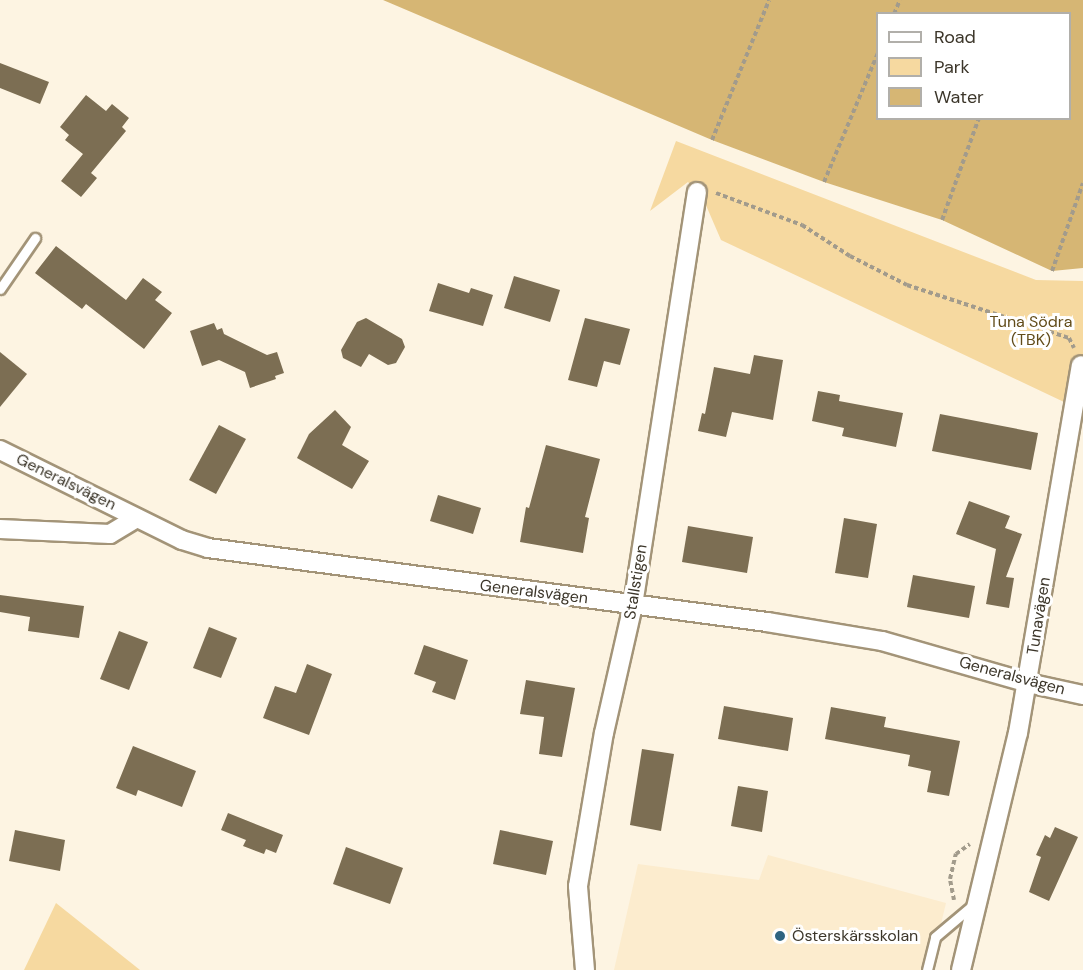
<!DOCTYPE html>
<meta charset="utf-8">
<style>
body{margin:0}
#map{position:relative;width:1083px;height:970px;overflow:hidden;background:#fdf4e2;font-family:"DM Sans",sans-serif}
div>[style]{position:absolute}
.built>*{inset:0;background:#fcecce}
.green>*{inset:0;background:#f6d9a0}
.water>*{inset:0;background:#d6b674}
.building>*{inset:0;background:#7c6e53}
.path>*{height:4px;margin-top:-2px;transform-origin:0;background:repeating-linear-gradient(90deg,#a29b8c 0 4.5px,transparent 0 7.5px)}
.roads{filter:drop-shadow(2px 0 #a39478) drop-shadow(-2px 0 #a39478) drop-shadow(0 2px #a39478) drop-shadow(0 -2px #a39478)}
.lane>*{height:9px;margin:-4.5px;padding:0 4.5px;transform-origin:4.5px;border-radius:4.5px;background:#fff}
.street>*{height:18px;margin:-9px;padding:0 9px;transform-origin:9px;border-radius:9px;background:#fff}
.dots>*{width:16px;height:16px;translate:-50% -50%;box-sizing:border-box;border:3px solid #fff;border-radius:50%}
span{translate:-50% -50%;white-space:nowrap;text-align:center;line-height:1.15;-webkit-text-stroke:6px #fff;paint-order:stroke}
.park-label{font-size:16px;color:#624c1a}
.street-label{font-size:16px;color:#3c362a}
.poi-label{font-size:16px;color:#3c362a}
.left{translate:0 -50%;text-align:left}
.legend{position:absolute;left:876px;top:12px;width:195px;height:108px;box-sizing:border-box;background:#fff;border:2px solid #b1afaa;margin:0;padding:8px 10px;list-style:none;font-size:18px;color:#3c362a}
.legend li{display:flex;align-items:center;gap:12px;height:30px}
.legend b{width:30px;border:2px solid #b1afaa}
</style>
<div id="map">
<div class="built">
<div style="clip-path:polygon(768px 855px,946px 903px,930px 970px,614px 970px,638px 864px,759px 880px)"></div>
</div>
<div class="green">
<div style="clip-path:polygon(676px 141px,1036px 280px,1083px 281px,1083px 411px,721px 240px,705px 203px,688px 182px,650px 211px)"></div>
<div style="clip-path:polygon(56px 903px,140px 970px,24px 970px)"></div>
</div>
<div class="water">
<div style="clip-path:polygon(evenodd,383px 0,1083px 0,1083px 268px,1052px 271px,942px 220px,824px 182px,712px 140px,383px 0,878px 14px,1070px 14px,1070px 118px,878px 118px,878px 14px)"></div>
</div>
<div class="building">
<div style="clip-path:polygon(0 63px,49px 82px,40px 104px,0 88px)"></div>
<div style="clip-path:polygon(86px 95px,106px 111px,112px 104px,129px 118px,122px 127px,126px 131px,91px 173px,97px 178px,81px 197px,61px 181px,83px 154px,65px 140px,69px 135px,60px 127px)"></div>
<div style="clip-path:polygon(56px 246px,126px 300px,143px 278px,162px 292px,155px 300px,172px 313px,144px 349px,86px 304px,82px 309px,35px 273px)"></div>
<div style="clip-path:polygon(514px 276px,560px 290px,550px 322px,504px 308px)"></div>
<div style="clip-path:polygon(438px 283px,469px 293px,471px 288px,493px 295px,483px 326px,429px 311px)"></div>
<div style="clip-path:polygon(366px 318px,402px 339px,405px 347px,396px 363px,388px 365px,369px 354px,361px 367px,343px 358px,341px 350px,357px 322px)"></div>
<div style="clip-path:polygon(585px 318px,630px 329px,620px 365px,604px 361px,597px 387px,568px 380px)"></div>
<div style="clip-path:polygon(214px 323px,217px 330px,222px 328px,224px 334px,267px 355px,277px 352px,284px 373px,275px 376px,276px 379px,250px 388px,245px 372px,219px 360px,202px 366px,190px 331px)"></div>
<div style="clip-path:polygon(0 352px,27px 374px,0 407px)"></div>
<div style="clip-path:polygon(754px 355px,783px 360px,773px 420px,732px 412px,726px 437px,698px 431px,702px 413px,705px 414px,714px 367px,750px 374px)"></div>
<div style="clip-path:polygon(818px 391px,840px 395px,839px 401px,903px 413px,896px 447px,842px 436px,844px 428px,812px 421px)"></div>
<div style="clip-path:polygon(335px 410px,351px 427px,342px 445px,369px 461px,352px 489px,297px 458px,309px 434px)"></div>
<div style="clip-path:polygon(940px 414px,1038px 433px,1031px 470px,932px 451px)"></div>
<div style="clip-path:polygon(219px 425px,246px 439px,216px 494px,189px 480px)"></div>
<div style="clip-path:polygon(546px 445px,600px 459px,585px 517px,589px 518px,583px 553px,520px 542px,526px 507px,529px 508px)"></div>
<div style="clip-path:polygon(438px 495px,481px 508px,473px 534px,430px 521px)"></div>
<div style="clip-path:polygon(969px 501px,1010px 516px,1005px 528px,1022px 534px,1006px 577px,1014px 578px,1009px 608px,986px 604px,996px 549px,956px 534px)"></div>
<div style="clip-path:polygon(844px 518px,877px 524px,868px 578px,835px 573px)"></div>
<div style="clip-path:polygon(688px 526px,753px 537px,747px 573px,682px 562px)"></div>
<div style="clip-path:polygon(913px 575px,975px 586px,969px 618px,907px 607px)"></div>
<div style="clip-path:polygon(0 595px,84px 606px,79px 638px,28px 631px,30px 617px,0 612px)"></div>
<div style="clip-path:polygon(209px 627px,237px 638px,221px 678px,193px 668px)"></div>
<div style="clip-path:polygon(119px 631px,148px 642px,129px 690px,100px 679px)"></div>
<div style="clip-path:polygon(424px 645px,468px 660px,455px 700px,432px 692px,436px 682px,414px 674px)"></div>
<div style="clip-path:polygon(307px 664px,332px 674px,309px 735px,263px 718px,275px 686px,296px 693px)"></div>
<div style="clip-path:polygon(526px 680px,575px 688px,562px 757px,539px 754px,544px 717px,520px 714px)"></div>
<div style="clip-path:polygon(724px 706px,793px 718px,788px 751px,718px 739px)"></div>
<div style="clip-path:polygon(831px 707px,886px 717px,884px 727px,960px 741px,949px 796px,927px 792px,931px 771px,908px 766px,910px 755px,825px 739px)"></div>
<div style="clip-path:polygon(133px 746px,196px 771px,182px 807px,138px 790px,136px 796px,116px 788px)"></div>
<div style="clip-path:polygon(642px 749px,674px 754px,661px 831px,630px 825px)"></div>
<div style="clip-path:polygon(738px 786px,768px 791px,762px 832px,731px 826px)"></div>
<div style="clip-path:polygon(228px 813px,283px 835px,276px 853px,266px 849px,264px 854px,243px 846px,246px 840px,221px 830px)"></div>
<div style="clip-path:polygon(1055px 827px,1078px 837px,1049px 901px,1029px 892px,1041px 857px,1036px 855px,1045px 835px,1050px 838px)"></div>
<div style="clip-path:polygon(15px 830px,65px 840px,60px 871px,9px 861px)"></div>
<div style="clip-path:polygon(500px 830px,553px 841px,546px 875px,493px 864px)"></div>
<div style="clip-path:polygon(346px 847px,403px 868px,390px 904px,333px 884px)"></div>
</div>
<div class="path">
<div style="left:894px;top:14px;width:15px;rotate:-67deg"></div>
<div style="left:712px;top:140px;width:151px;rotate:-67.8deg"></div>
<div style="left:824px;top:182px;width:140px;rotate:-67.3deg"></div>
<div style="left:716px;top:193px;width:92px;rotate:20.4deg"></div>
<div style="left:802px;top:225px;width:57px;rotate:32.9deg"></div>
<div style="left:850px;top:256px;width:64px;rotate:27deg"></div>
<div style="left:907px;top:285px;width:170px;rotate:18.1deg"></div>
<div style="left:1069px;top:338px;width:11px;rotate:63deg"></div>
<div style="left:942px;top:220px;width:109px;rotate:-70.1deg"></div>
<div style="left:1052px;top:271px;width:93px;rotate:-70.6deg"></div>
<div style="left:954px;top:900px;width:21px;rotate:-101deg"></div>
<div style="left:950px;top:879px;width:26px;rotate:-77deg"></div>
<div style="left:956px;top:854px;width:17px;rotate:-36deg"></div>
</div>
<div class="roads">
<div class="lane">
<div style="left:0;top:289px;width:62px;rotate:-55.5deg"></div>
<div style="left:927px;top:970px;width:34px;rotate:-76deg"></div>
<div style="left:935px;top:937px;width:51px;rotate:-40.2deg"></div>
</div>
<div class="street">
<div style="left:0;top:450px;width:203px;rotate:26.3deg"></div>
<div style="left:182px;top:540px;width:27px;rotate:17deg"></div>
<div style="left:208px;top:548px;width:564px;rotate:7.54deg"></div>
<div style="left:767px;top:622px;width:117px;rotate:9.4deg"></div>
<div style="left:882px;top:641px;width:152px;rotate:16deg"></div>
<div style="left:1028px;top:683px;width:56px;rotate:12.3deg"></div>
<div style="left:0;top:529px;width:110px;rotate:2.6deg"></div>
<div style="left:110px;top:534px;width:31px;rotate:-31deg"></div>
<div style="left:585px;top:970px;width:84px;rotate:-94.8deg"></div>
<div style="left:578px;top:886px;width:155px;rotate:-80.4deg"></div>
<div style="left:604px;top:733px;width:131px;rotate:-77.2deg"></div>
<div style="left:633px;top:605px;width:418px;rotate:-81.2deg"></div>
<div style="left:961px;top:970px;width:244px;rotate:-76.5deg"></div>
<div style="left:1018px;top:733px;width:373px;rotate:-80.3deg"></div>
</div>
</div>
<div class="dots">
<div style="left:780px;top:936px;background:#2f6480"></div>
</div>
<div class="park-label">
<span style="left:1031px;top:331px">Tuna Södra<br>(TBK)</span>
</div>
<div class="street-label">
<span style="left:66px;top:482px;rotate:26deg">Generalsvägen</span>
<span style="left:636px;top:582px;rotate:-81deg">Stallstigen</span>
<span style="left:534px;top:592px;rotate:7deg">Generalsvägen</span>
<span style="left:1039px;top:616px;rotate:-81deg">Tunavägen</span>
<span style="left:1012px;top:676px;rotate:15deg">Generalsvägen</span>
</div>
<div class="poi-label">
<span class="left" style="left:792px;top:936px">Österskärsskolan</span>
</div>
<ul class="legend">
<li><b style="height:8px;background:#fff"></b>Road</li>
<li><b style="height:16px;background:#f6d9a0"></b>Park</li>
<li><b style="height:16px;background:#d6b674"></b>Water</li>
</ul>
</div>
